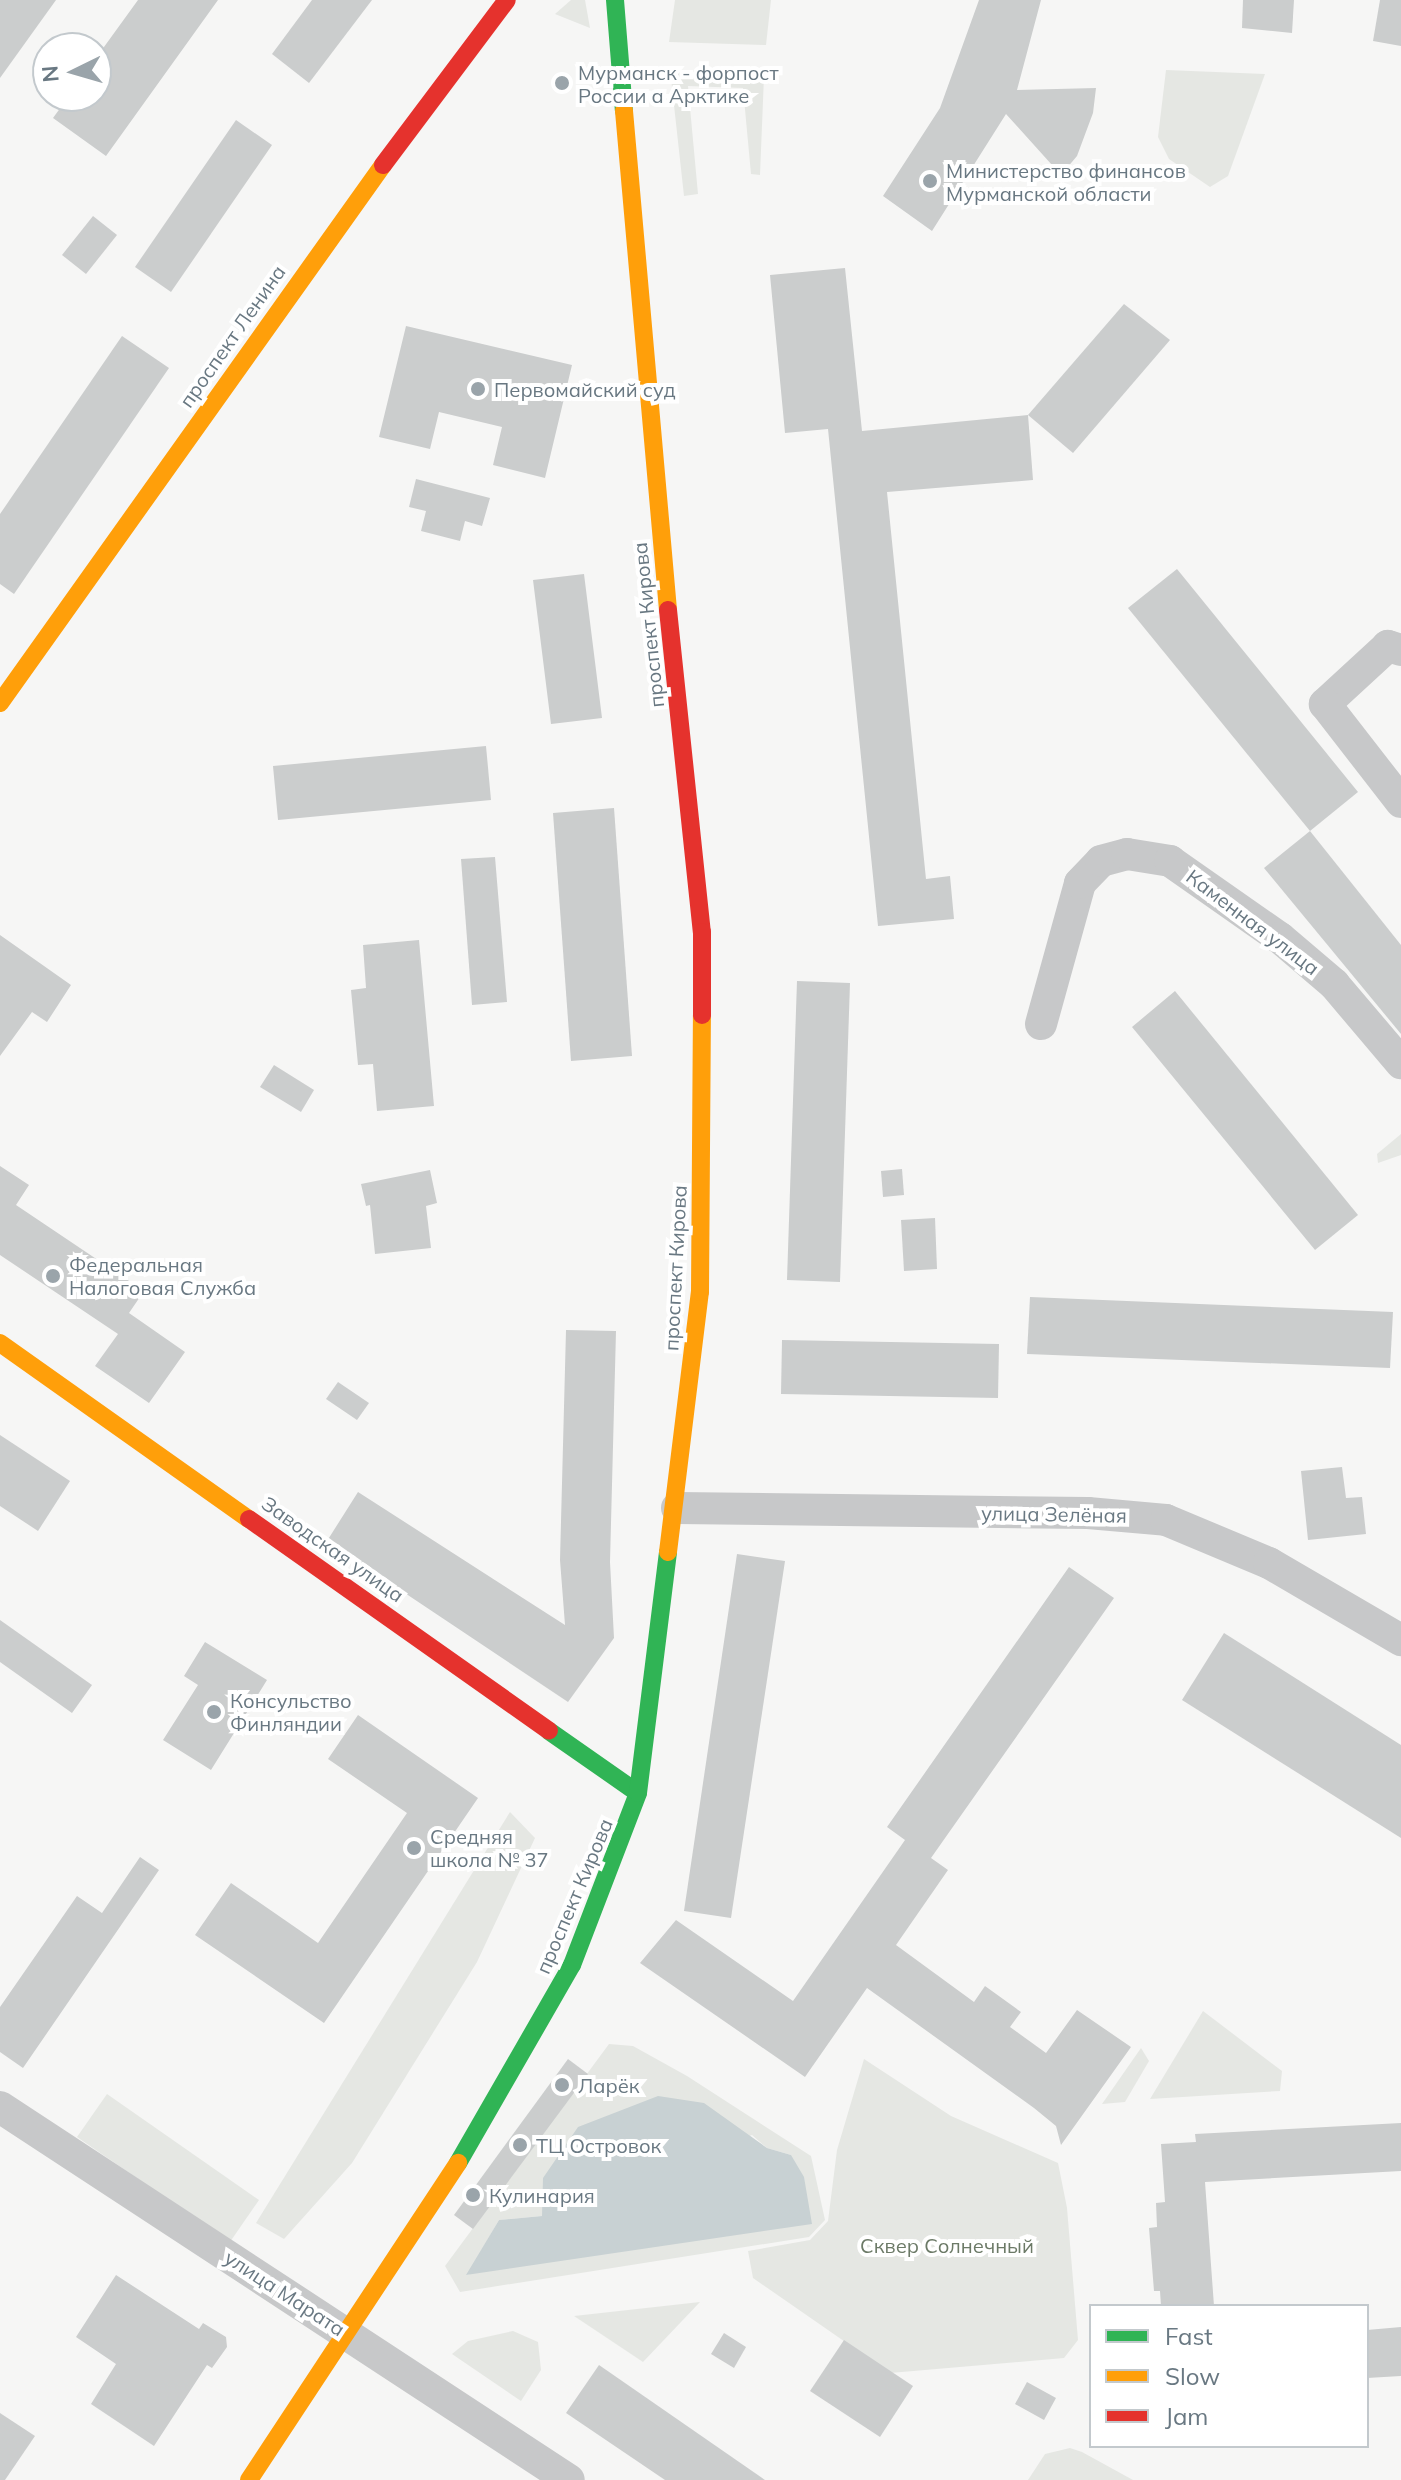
<!DOCTYPE html>
<meta charset="utf-8">
<style>
body{margin:0}
#map{position:relative;width:1401px;height:2480px;overflow:hidden;background:#f6f6f5;font-family:Mulish,sans-serif}
div>[style]{position:absolute}
.green>*{inset:0;background:#e5e7e3}
.water>*{inset:0;background:#c8d1d3}
.building>*{inset:0;background:#cbcdcd}
.street>*{height:32px;margin:-16px;padding:0 16px;transform-origin:16px;border-radius:16px;background:#c7c8c9}
.fast>*{height:18px;margin:-9px;padding:0 9px;transform-origin:9px;border-radius:9px;background:#30b455}
.slow>*{height:18px;margin:-9px;padding:0 9px;transform-origin:9px;border-radius:9px;background:#ff9f0a}
.jam>*{height:18px;margin:-9px;padding:0 9px;transform-origin:9px;border-radius:9px;background:#e5322d}
.dots>*{width:22px;height:22px;translate:-50% -50%;box-sizing:border-box;border:4px solid #fff;border-radius:50%}
span{translate:-50% -50%;white-space:nowrap;text-align:center;line-height:1.15;-webkit-text-stroke:8px #fff;paint-order:stroke}
.poi-label{font-size:20px;color:#697882}
.left{translate:0 -50%;text-align:left}
.street-label{font-size:20px;color:#697882}
.park-label{font-size:20px;color:#6c7a67}
.legend{position:absolute;left:1089px;top:2304px;width:280px;height:144px;box-sizing:border-box;background:#fff;border:2px solid #c3c9cd;margin:0;padding:10px 14px;list-style:none;font-size:24px;color:#697882}
.legend li{display:flex;align-items:center;gap:16px;height:40px}
.legend b{width:40px;border:2px solid #c3c9cd}
.north{position:absolute;left:32px;top:32px;width:80px;height:80px;box-sizing:border-box;background:#fff;border:2px solid #c3c9cd;border-radius:50%;rotate:265deg;font-size:22px;font-weight:700;line-height:32px;text-align:center;color:#697882}
.north::after{content:'';display:block;margin:auto;width:28px;height:36px;background:#9aa4aa;clip-path:polygon(50% 0,100% 100%,50% 72%,0 100%)}
</style>
<div id="map">
<div class="green">
<div style="clip-path:polygon(571px 0,585px 0,590px 28px,555px 14px)"></div>
<div style="clip-path:polygon(675px 0,771px 0,766px 45px,669px 42px)"></div>
<div style="clip-path:polygon(670px 69px,764px 76px,760px 175px,751px 174px,743px 88px,688px 86px,698px 194px,684px 196px)"></div>
<div style="clip-path:polygon(1166px 70px,1265px 74px,1228px 176px,1210px 187px,1169px 159px,1158px 137px)"></div>
<div style="clip-path:polygon(1401px 1134px,1401px 1155px,1378px 1163px,1377px 1154px)"></div>
<div style="clip-path:polygon(510px 1812px,535px 1838px,477px 1962px,352px 2163px,284px 2239px,256px 2223px)"></div>
<div style="clip-path:polygon(1203px 2011px,1282px 2071px,1280px 2091px,1150px 2099px)"></div>
<div style="clip-path:polygon(evenodd,609px 2044px,633px 2046px,687px 2076px,811px 2156px,825px 2220px,809px 2237px,460px 2292px,445px 2266px,609px 2044px,752px 2135px,767px 2148px,791px 2155px,467px 2275px,499px 2220px,542px 2216px,752px 2135px)"></div>
<div style="clip-path:polygon(1141px 2048px,1149px 2061px,1125px 2102px,1102px 2104px)"></div>
<div style="clip-path:polygon(864px 2059px,951px 2116px,1058px 2163px,1067px 2208px,1078px 2340px,1064px 2358px,890px 2373px,753px 2278px,748px 2251px,810px 2240px,828px 2221px,837px 2150px)"></div>
<div style="clip-path:polygon(107px 2094px,259px 2200px,230px 2242px,77px 2137px)"></div>
<div style="clip-path:polygon(700px 2302px,643px 2362px,574px 2316px)"></div>
<div style="clip-path:polygon(513px 2331px,538px 2342px,541px 2370px,521px 2401px,452px 2354px,468px 2341px)"></div>
<div style="clip-path:polygon(1070px 2448px,1082px 2452px,1133px 2480px,1028px 2480px,1045px 2454px)"></div>
</div>
<div class="water">
<div style="clip-path:polygon(658px 2096px,704px 2103px,767px 2148px,791px 2155px,804px 2177px,812px 2224px,466px 2275px,499px 2220px,542px 2216px,543px 2178px,578px 2127px)"></div>
</div>
<div class="building">
<div style="clip-path:polygon(0 0,56px 0,0 78px)"></div>
<div style="clip-path:polygon(138px 0,218px 0,106px 156px,53px 118px,69px 96px,96px 96px,96px 58px)"></div>
<div style="clip-path:polygon(312px 0,372px 0,309px 83px,272px 54px)"></div>
<div style="clip-path:polygon(979px 0,1041px 0,1017px 90px,1096px 88px,1093px 113px,1077px 156px,1061px 175px,1006px 114px,932px 231px,883px 196px,940px 108px)"></div>
<div style="clip-path:polygon(1243px 0,1294px 0,1292px 33px,1242px 28px)"></div>
<div style="clip-path:polygon(1380px 0,1401px 0,1401px 46px,1373px 41px)"></div>
<div style="clip-path:polygon(236px 120px,272px 145px,171px 292px,135px 267px)"></div>
<div style="clip-path:polygon(93px 216px,117px 235px,86px 274px,62px 255px)"></div>
<div style="clip-path:polygon(845px 268px,862px 431px,1028px 415px,1033px 480px,887px 492px,926px 879px,950px 876px,954px 919px,878px 926px,828px 429px,785px 433px,770px 275px)"></div>
<div style="clip-path:polygon(1124px 304px,1170px 340px,1073px 453px,1028px 415px)"></div>
<div style="clip-path:polygon(406px 326px,572px 365px,545px 478px,493px 465px,502px 427px,439px 412px,430px 449px,379px 437px)"></div>
<div style="clip-path:polygon(122px 336px,169px 368px,14px 594px,0 584px,0 514px)"></div>
<div style="clip-path:polygon(416px 479px,490px 498px,482px 526px,465px 521px,460px 541px,421px 531px,426px 511px,409px 507px)"></div>
<div style="clip-path:polygon(1177px 569px,1358px 792px,1310px 831px,1128px 608px)"></div>
<div style="clip-path:polygon(584px 574px,602px 718px,551px 724px,533px 580px)"></div>
<div style="clip-path:polygon(486px 746px,491px 800px,278px 820px,273px 766px)"></div>
<div style="clip-path:polygon(614px 808px,632px 1056px,571px 1061px,553px 813px)"></div>
<div style="clip-path:polygon(1310px 831px,1401px 945px,1401px 1034px,1264px 868px)"></div>
<div style="clip-path:polygon(495px 857px,507px 1002px,472px 1005px,461px 859px)"></div>
<div style="clip-path:polygon(0 935px,71px 985px,47px 1022px,32px 1012px,0 1056px)"></div>
<div style="clip-path:polygon(419px 940px,434px 1106px,377px 1111px,373px 1064px,358px 1065px,351px 990px,366px 988px,363px 945px)"></div>
<div style="clip-path:polygon(797px 981px,850px 983px,840px 1282px,787px 1280px)"></div>
<div style="clip-path:polygon(1175px 991px,1358px 1215px,1315px 1250px,1132px 1027px)"></div>
<div style="clip-path:polygon(274px 1065px,314px 1090px,301px 1112px,260px 1087px)"></div>
<div style="clip-path:polygon(0 1166px,29px 1185px,16px 1205px,144px 1291px,129px 1313px,185px 1352px,149px 1403px,95px 1366px,118px 1334px,0 1255px)"></div>
<div style="clip-path:polygon(902px 1169px,904px 1195px,883px 1197px,881px 1171px)"></div>
<div style="clip-path:polygon(430px 1170px,437px 1203px,426px 1206px,431px 1248px,375px 1254px,370px 1205px,366px 1206px,361px 1184px)"></div>
<div style="clip-path:polygon(935px 1218px,937px 1269px,904px 1271px,901px 1220px)"></div>
<div style="clip-path:polygon(1030px 1297px,1393px 1312px,1390px 1368px,1027px 1354px)"></div>
<div style="clip-path:polygon(566px 1330px,616px 1331px,610px 1562px,614px 1638px,568px 1702px,327px 1541px,358px 1492px,565px 1625px,560px 1560px)"></div>
<div style="clip-path:polygon(782px 1340px,999px 1344px,998px 1398px,781px 1394px)"></div>
<div style="clip-path:polygon(338px 1382px,369px 1403px,357px 1420px,326px 1399px)"></div>
<div style="clip-path:polygon(0 1435px,70px 1481px,38px 1531px,0 1506px)"></div>
<div style="clip-path:polygon(1342px 1467px,1346px 1498px,1362px 1497px,1366px 1534px,1308px 1540px,1301px 1471px)"></div>
<div style="clip-path:polygon(737px 1554px,785px 1561px,731px 1918px,684px 1911px)"></div>
<div style="clip-path:polygon(1069px 1567px,1114px 1598px,931px 1858px,948px 1870px,896px 1945px,974px 2002px,985px 1986px,1021px 2012px,1010px 2027px,1046px 2053px,1077px 2010px,1131px 2047px,1061px 2145px,1056px 2126px,1034px 2108px,867px 1988px,805px 2077px,640px 1963px,676px 1920px,793px 2001px,905px 1840px,887px 1827px)"></div>
<div style="clip-path:polygon(0 1620px,92px 1685px,72px 1713px,0 1662px)"></div>
<div style="clip-path:polygon(1224px 1633px,1401px 1745px,1401px 1838px,1182px 1700px)"></div>
<div style="clip-path:polygon(205px 1642px,267px 1680px,211px 1770px,163px 1740px,198px 1685px,184px 1676px)"></div>
<div style="clip-path:polygon(358px 1715px,478px 1798px,324px 2023px,195px 1935px,231px 1883px,318px 1943px,407px 1813px,328px 1759px)"></div>
<div style="clip-path:polygon(140px 1857px,159px 1870px,23px 2068px,0 2052px,0 2007px,77px 1896px,102px 1913px)"></div>
<div style="clip-path:polygon(568px 2059px,588px 2074px,473px 2229px,454px 2215px)"></div>
<div style="clip-path:polygon(1401px 2123px,1401px 2171px,1205px 2182px,1214px 2306px,1161px 2306px,1160px 2291px,1154px 2291px,1149px 2228px,1157px 2227px,1156px 2203px,1165px 2202px,1161px 2144px,1196px 2142px,1195px 2134px)"></div>
<div style="clip-path:polygon(116px 2275px,199px 2329px,203px 2323px,226px 2337px,227px 2347px,212px 2368px,207px 2365px,154px 2446px,91px 2404px,116px 2364px,76px 2337px)"></div>
<div style="clip-path:polygon(1401px 2327px,1401px 2376px,1367px 2378px,1367px 2330px)"></div>
<div style="clip-path:polygon(724px 2333px,746px 2347px,734px 2368px,711px 2354px)"></div>
<div style="clip-path:polygon(844px 2340px,913px 2386px,880px 2437px,810px 2391px)"></div>
<div style="clip-path:polygon(599px 2365px,765px 2480px,665px 2480px,566px 2413px)"></div>
<div style="clip-path:polygon(1027px 2382px,1056px 2398px,1044px 2420px,1015px 2404px)"></div>
<div style="clip-path:polygon(0 2413px,35px 2436px,5px 2480px,0 2480px)"></div>
</div>
<div class="street">
<div style="left:1401px;top:650px;width:14px;rotate:-163deg"></div>
<div style="left:1388px;top:646px;width:86px;rotate:137.4deg"></div>
<div style="left:1325px;top:704px;width:124px;rotate:52.2deg"></div>
<div style="left:1041px;top:1024px;width:146px;rotate:-74.5deg"></div>
<div style="left:1080px;top:883px;width:30px;rotate:-46deg"></div>
<div style="left:1101px;top:861px;width:27px;rotate:-15deg"></div>
<div style="left:1127px;top:854px;width:44px;rotate:9.2deg"></div>
<div style="left:1170px;top:861px;width:134px;rotate:35deg"></div>
<div style="left:1280px;top:938px;width:71px;rotate:40.4deg"></div>
<div style="left:1334px;top:984px;width:104px;rotate:49.7deg"></div>
<div style="left:677px;top:1508px;width:411px;rotate:0.7deg"></div>
<div style="left:1088px;top:1513px;width:78px;rotate:5.1deg"></div>
<div style="left:1166px;top:1520px;width:112px;rotate:22.7deg"></div>
<div style="left:1269px;top:1563px;width:153px;rotate:30.3deg"></div>
<div style="left:0;top:2107px;width:680px;rotate:33.25deg"></div>
</div>
<div class="fast">
<div style="left:615px;top:0;width:111px;rotate:85.4deg"></div>
<div style="left:549px;top:1731px;width:108px;rotate:34.9deg"></div>
<div style="left:458px;top:2163px;width:228px;rotate:-60.1deg"></div>
<div style="left:572px;top:1965px;width:184px;rotate:-69deg"></div>
<div style="left:638px;top:1793px;width:243px;rotate:-82.9deg"></div>
</div>
<div class="slow">
<div style="left:624px;top:111px;width:501px;rotate:84.96deg"></div>
<div style="left:0;top:703px;width:660px;rotate:-54.55deg"></div>
<div style="left:0;top:1343px;width:305px;rotate:35.3deg"></div>
<div style="left:668px;top:1552px;width:262px;rotate:-83deg"></div>
<div style="left:700px;top:1292px;width:277px;rotate:-89.6deg"></div>
<div style="left:249px;top:2480px;width:380px;rotate:-56.6deg"></div>
</div>
<div class="jam">
<div style="left:383px;top:165px;width:206px;rotate:-53.1deg"></div>
<div style="left:668px;top:610px;width:324px;rotate:84deg"></div>
<div style="left:702px;top:932px;width:83px;rotate:90deg"></div>
<div style="left:249px;top:1519px;width:367px;rotate:35.2deg"></div>
</div>
<div class="dots">
<div style="left:562px;top:83px;background:#9aa4aa"></div>
<div style="left:930px;top:181px;background:#9aa4aa"></div>
<div style="left:478px;top:389px;background:#9aa4aa"></div>
<div style="left:53px;top:1276px;background:#9aa4aa"></div>
<div style="left:214px;top:1712px;background:#9aa4aa"></div>
<div style="left:414px;top:1848px;background:#9aa4aa"></div>
<div style="left:562px;top:2085px;background:#9aa4aa"></div>
<div style="left:520px;top:2145px;background:#9aa4aa"></div>
<div style="left:473px;top:2195px;background:#9aa4aa"></div>
</div>
<div class="poi-label">
<span class="left" style="left:578px;top:84px">Мурманск - форпост<br>России а Арктике</span>
<span class="left" style="left:946px;top:182px">Министерство финансов<br>Мурманской области</span>
<span class="left" style="left:494px;top:389px">Первомайский суд</span>
<span class="left" style="left:69px;top:1276px">Федеральная<br>Налоговая Служба</span>
<span class="left" style="left:230px;top:1712px">Консульство<br>Финляндии</span>
<span class="left" style="left:430px;top:1848px">Средняя<br>школа № 37</span>
<span class="left" style="left:578px;top:2085px">Ларёк</span>
<span class="left" style="left:536px;top:2145px">ТЦ Островок</span>
<span class="left" style="left:489px;top:2195px">Кулинария</span>
</div>
<div class="street-label">
<span style="left:232px;top:336px;rotate:-55deg">проспект Ленина</span>
<span style="left:648px;top:625px;rotate:-96deg">проспект Кирова</span>
<span style="left:1253px;top:922px;rotate:37deg">Каменная улица</span>
<span style="left:675px;top:1268px;rotate:-87deg">проспект Кирова</span>
<span style="left:1054px;top:1514px;rotate:1deg">улица Зелёная</span>
<span style="left:333px;top:1549px;rotate:35deg">Заводская улица</span>
<span style="left:574px;top:1896px;rotate:-67deg">проспект Кирова</span>
<span style="left:285px;top:2293px;rotate:33deg">улица Марата</span>
</div>
<div class="park-label">
<span style="left:947px;top:2245px">Сквер Солнечный</span>
</div>
<ul class="legend">
<li><b style="height:10px;background:#30b455"></b>Fast</li>
<li><b style="height:10px;background:#ff9f0a"></b>Slow</li>
<li><b style="height:10px;background:#e5322d"></b>Jam</li>
</ul>
<div class="north">N</div>
</div>
